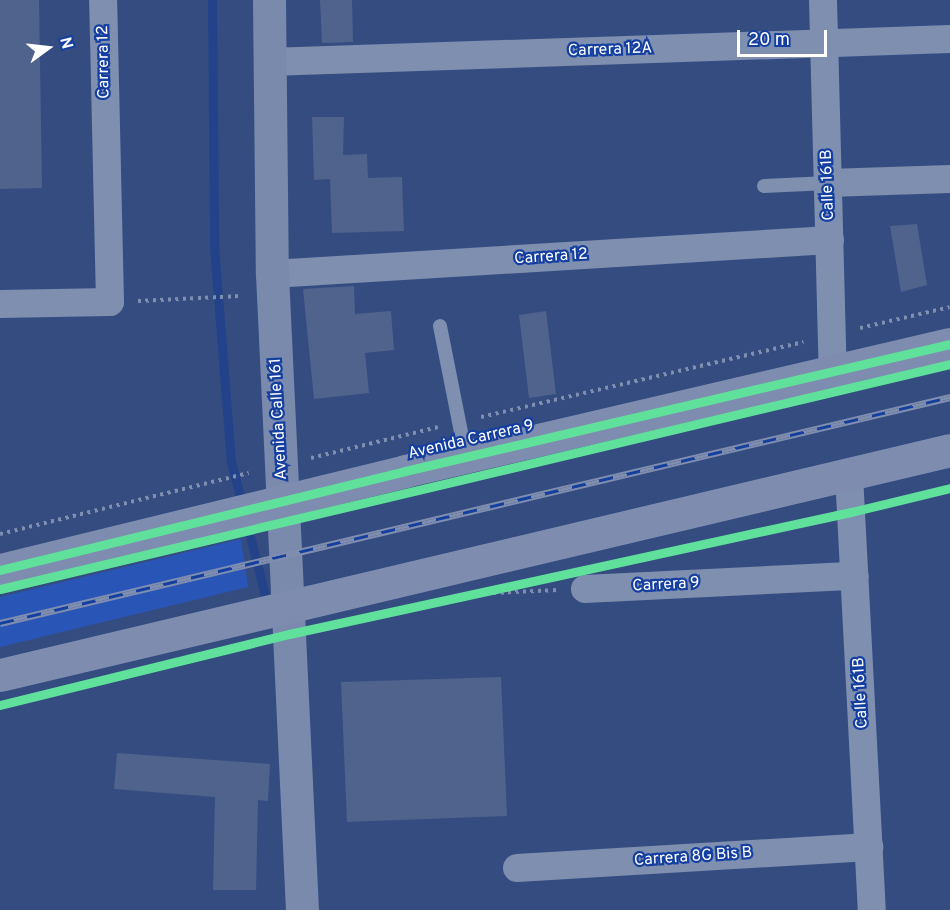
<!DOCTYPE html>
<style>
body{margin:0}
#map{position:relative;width:950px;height:910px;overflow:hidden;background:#344c80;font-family:Overpass,sans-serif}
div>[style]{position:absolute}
.green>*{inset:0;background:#2956b6}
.stream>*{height:9px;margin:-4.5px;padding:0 4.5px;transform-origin:4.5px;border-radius:4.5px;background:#23428a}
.building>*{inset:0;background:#50638d}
.path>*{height:4px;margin-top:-2px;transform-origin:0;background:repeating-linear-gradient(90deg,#7f8fb0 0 3px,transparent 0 7.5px)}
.lane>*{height:14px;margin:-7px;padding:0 7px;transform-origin:7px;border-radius:7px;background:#7f8fb0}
.street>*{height:28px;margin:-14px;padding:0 14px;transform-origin:14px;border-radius:14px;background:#7f8fb0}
.secondary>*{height:33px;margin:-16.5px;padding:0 16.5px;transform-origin:16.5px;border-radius:16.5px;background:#7a8aad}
.primary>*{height:33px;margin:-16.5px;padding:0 16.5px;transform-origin:16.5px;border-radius:16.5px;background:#7e8daf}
.rail>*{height:7px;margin-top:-3.5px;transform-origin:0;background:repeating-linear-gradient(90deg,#143fa0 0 14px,#7f8daf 0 28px);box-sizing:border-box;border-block:2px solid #7f8daf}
.cycleway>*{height:9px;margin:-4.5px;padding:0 4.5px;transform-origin:4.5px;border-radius:4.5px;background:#60e19b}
span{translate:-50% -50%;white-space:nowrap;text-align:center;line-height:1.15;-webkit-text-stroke:4.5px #143fa0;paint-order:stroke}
.street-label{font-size:16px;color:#fff}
.north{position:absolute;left:18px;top:18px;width:60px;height:60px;-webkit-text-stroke:4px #143fa0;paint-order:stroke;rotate:75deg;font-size:16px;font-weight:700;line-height:24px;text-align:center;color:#fff}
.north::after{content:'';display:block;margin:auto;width:21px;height:27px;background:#fff;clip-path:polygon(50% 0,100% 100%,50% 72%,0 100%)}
.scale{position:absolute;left:737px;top:30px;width:90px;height:27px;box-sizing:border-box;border:3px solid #fff;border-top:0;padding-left:8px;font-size:18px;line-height:21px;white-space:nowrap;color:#fff;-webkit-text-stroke:4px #143fa0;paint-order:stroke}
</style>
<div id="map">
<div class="green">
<div style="clip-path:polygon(241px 539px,248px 587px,0 647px,0 597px)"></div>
</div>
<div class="stream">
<div style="left:212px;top:0;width:246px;rotate:89.5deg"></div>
<div style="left:214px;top:246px;width:216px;rotate:85.5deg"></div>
<div style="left:231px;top:461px;width:151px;rotate:75.8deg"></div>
</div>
<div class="building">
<div style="clip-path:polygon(0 0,39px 0,42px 188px,0 189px)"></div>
<div style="clip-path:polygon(320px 0,352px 0,353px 42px,322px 43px)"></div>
<div style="clip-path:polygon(312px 117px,344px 117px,343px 155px,367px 154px,368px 178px,402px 177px,404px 231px,332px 233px,330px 179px,314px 180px)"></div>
<div style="clip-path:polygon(917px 224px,927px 285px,901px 292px,890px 226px)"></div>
<div style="clip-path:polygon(354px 286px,355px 314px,391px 311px,394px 350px,365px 353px,369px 393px,314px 399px,303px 289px)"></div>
<div style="clip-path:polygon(546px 311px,556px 394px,529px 398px,519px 315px)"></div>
<div style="clip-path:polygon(501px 677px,507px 816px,347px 822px,341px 682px)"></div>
<div style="clip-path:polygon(117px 753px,270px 764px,268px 801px,258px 800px,256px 890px,213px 890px,215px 797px,114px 789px)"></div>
</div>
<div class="path">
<div style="left:138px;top:301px;width:103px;rotate:-2.8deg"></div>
<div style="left:860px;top:328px;width:92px;rotate:-13.1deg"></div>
<div style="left:481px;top:417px;width:331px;rotate:-13.1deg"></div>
<div style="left:311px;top:458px;width:131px;rotate:-13.7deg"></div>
<div style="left:0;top:534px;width:256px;rotate:-13.8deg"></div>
<div style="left:493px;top:593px;width:65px;rotate:-2.6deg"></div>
</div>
<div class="lane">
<div style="left:764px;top:186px;width:64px;rotate:-2.7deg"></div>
<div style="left:440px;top:326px;width:134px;rotate:78.8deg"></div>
</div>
<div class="street">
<div style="left:823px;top:0;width:371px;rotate:88.5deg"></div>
<div style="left:269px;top:62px;width:681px;rotate:-1.93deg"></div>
<div style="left:828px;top:183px;width:122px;rotate:-1.9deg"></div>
<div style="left:272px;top:274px;width:559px;rotate:-3.49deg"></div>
<div style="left:0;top:304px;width:110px;rotate:-1deg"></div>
<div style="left:110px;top:302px;width:302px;rotate:-91.3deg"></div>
<div style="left:849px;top:475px;width:436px;rotate:87deg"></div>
<div style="left:585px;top:589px;width:270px;rotate:-2.8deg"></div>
<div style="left:517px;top:868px;width:353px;rotate:-3.4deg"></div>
</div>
<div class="secondary">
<div style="left:269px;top:0;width:274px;rotate:89.4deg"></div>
<div style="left:272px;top:274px;width:637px;rotate:87.3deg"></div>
</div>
<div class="primary">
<div style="left:0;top:570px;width:417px;rotate:-13.7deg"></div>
<div style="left:405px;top:471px;width:560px;rotate:-13.12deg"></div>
<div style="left:0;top:675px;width:976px;rotate:-13.32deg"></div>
</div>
<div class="rail">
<div style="left:0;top:623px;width:977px;rotate:-13.38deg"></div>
</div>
<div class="cycleway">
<div style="left:0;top:570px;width:417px;rotate:-13.7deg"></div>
<div style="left:405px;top:471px;width:560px;rotate:-13.12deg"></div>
<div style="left:0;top:589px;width:976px;rotate:-13.32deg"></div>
<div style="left:0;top:705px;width:298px;rotate:-13.8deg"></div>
<div style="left:289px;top:634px;width:575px;rotate:-12.25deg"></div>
<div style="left:851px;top:512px;width:102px;rotate:-13.6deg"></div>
</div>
<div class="street-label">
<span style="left:610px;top:50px;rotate:-2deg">Carrera 12A</span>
<span style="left:104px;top:62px;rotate:-91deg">Carrera 12</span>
<span style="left:828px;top:185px;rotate:-92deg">Calle 161B</span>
<span style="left:551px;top:257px;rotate:-4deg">Carrera 12</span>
<span style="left:279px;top:419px;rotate:-93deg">Avenida Calle 161</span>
<span style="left:471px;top:440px;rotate:-13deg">Avenida Carrera 9</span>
<span style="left:666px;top:585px;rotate:-3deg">Carrera 9</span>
<span style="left:861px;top:693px;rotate:-93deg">Calle 161B</span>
<span style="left:693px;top:857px;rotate:-4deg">Carrera 8G Bis B</span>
</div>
<div class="north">N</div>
<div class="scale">20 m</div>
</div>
